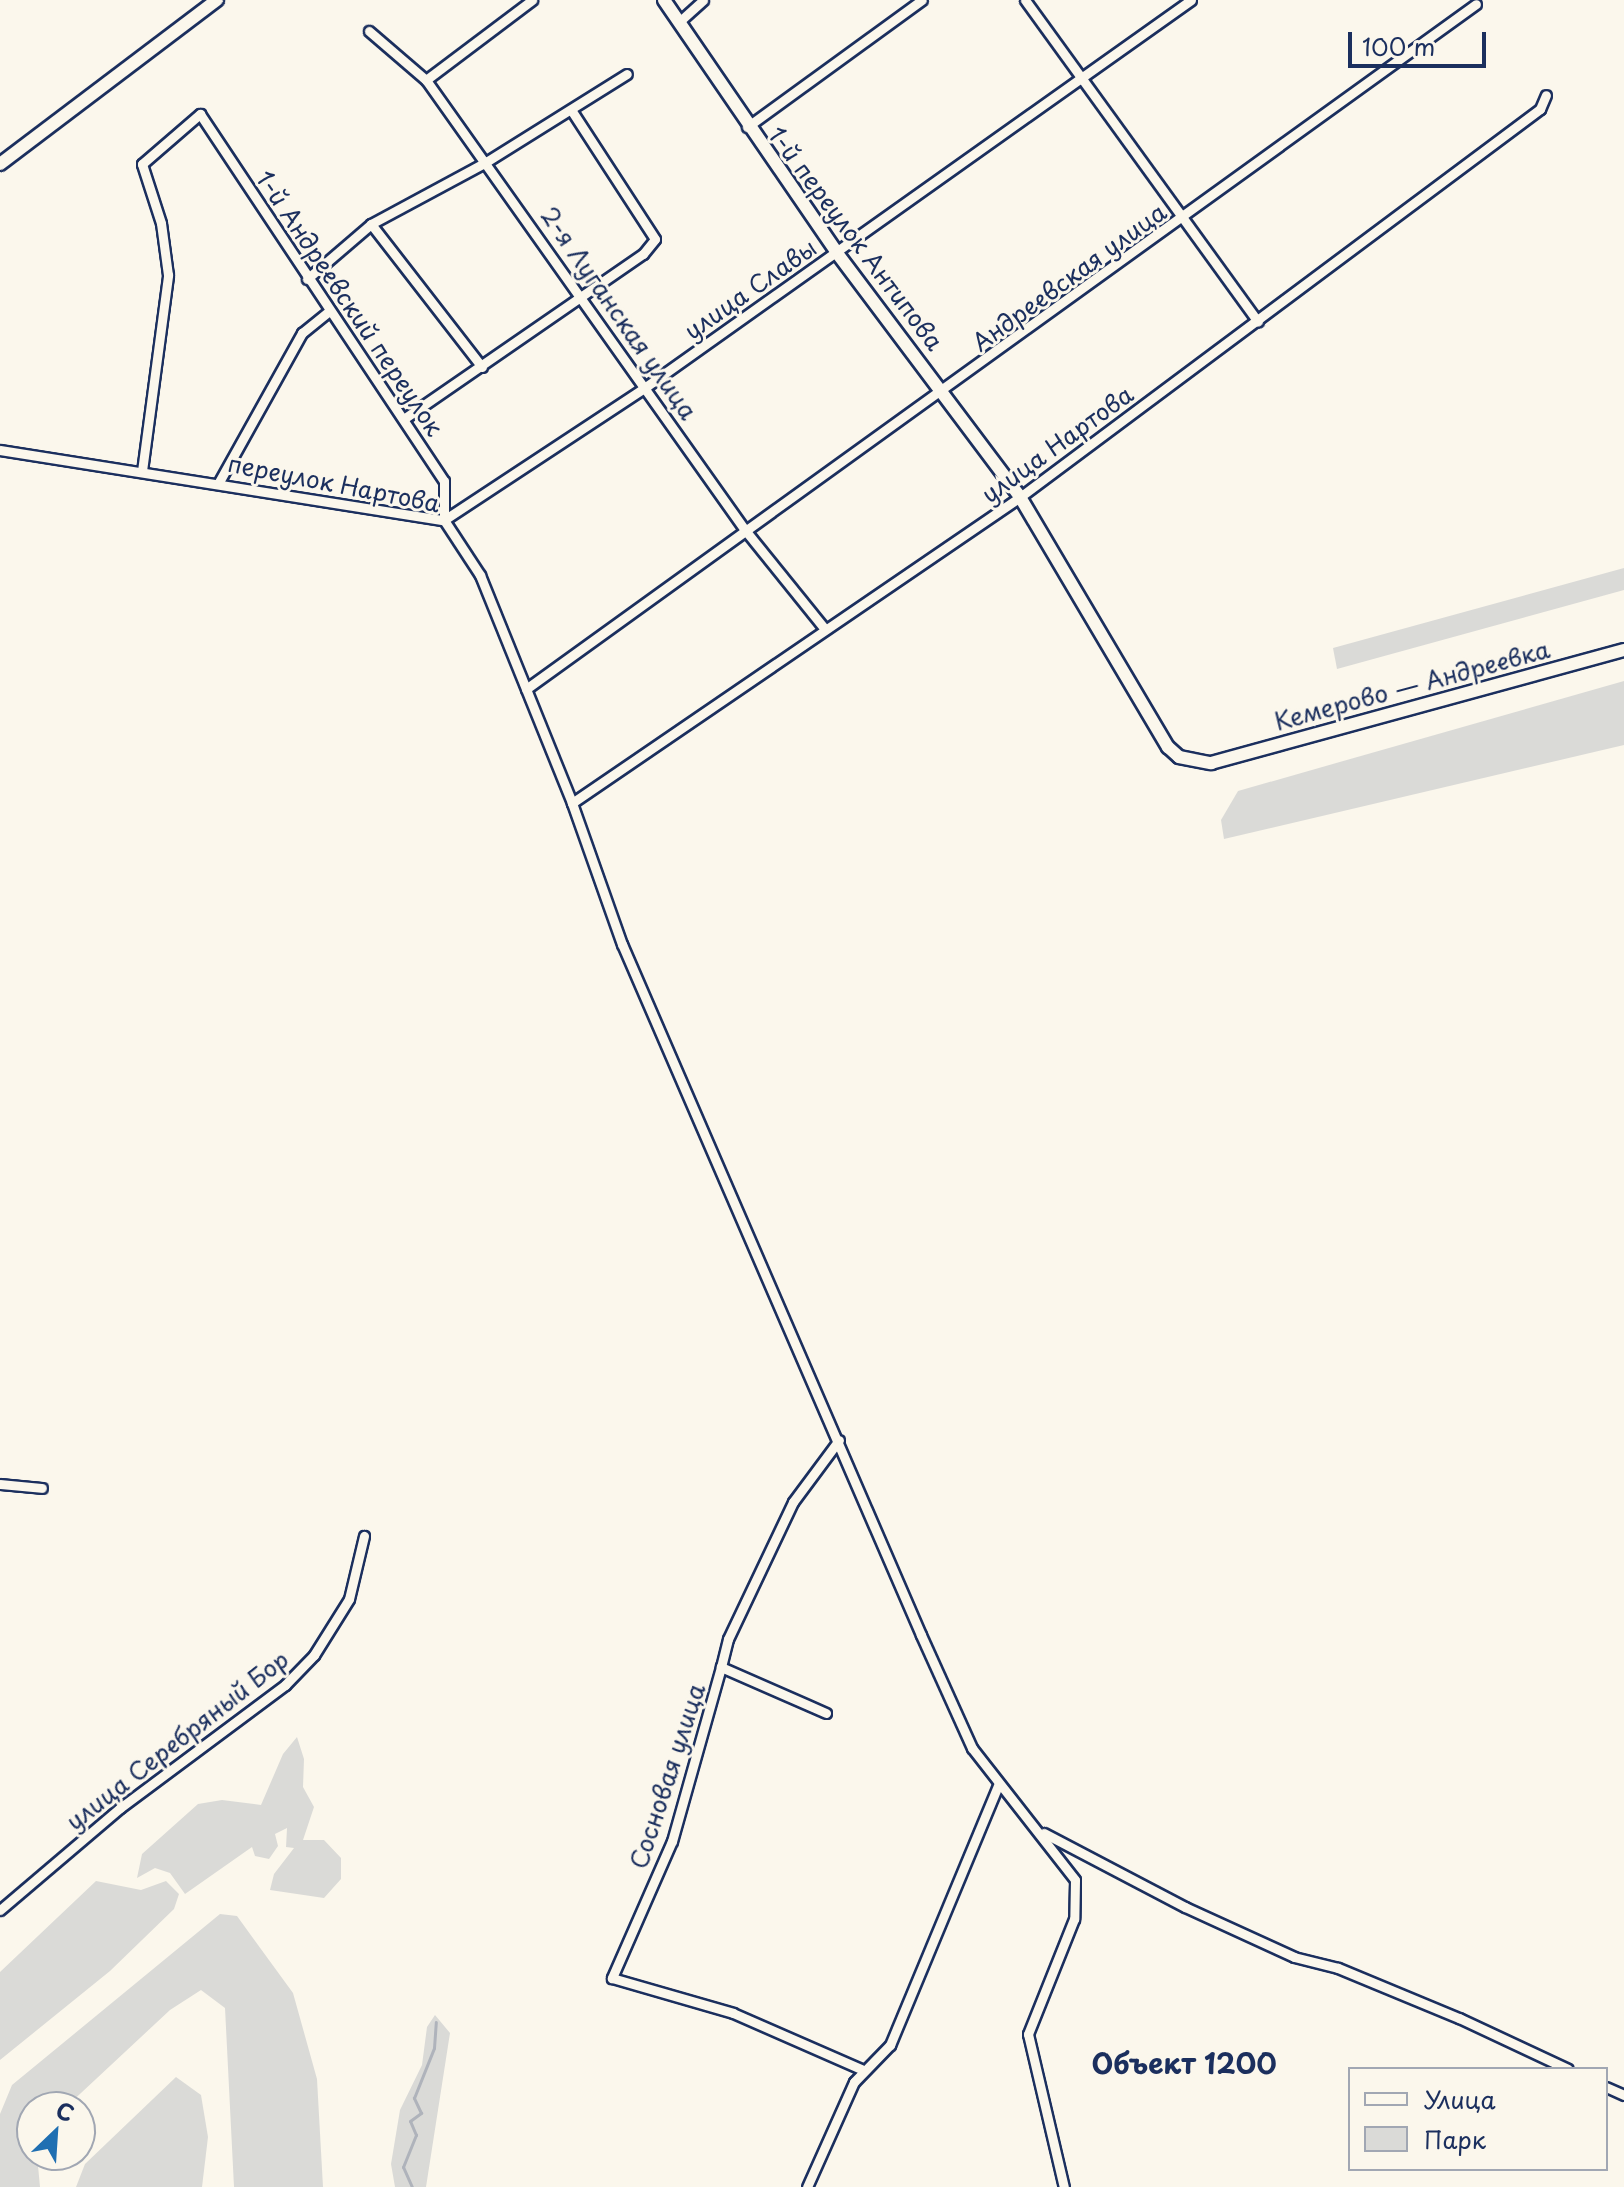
<!DOCTYPE html>
<meta charset="utf-8">
<style>
body{margin:0}
#map{position:relative;width:1624px;height:2187px;overflow:hidden;background:#fbf7ec;font-family:"Playpen Sans",sans-serif}
div>[style]{position:absolute}
.green>*{inset:0;background:#dadad7}
.stream>*{height:3px;margin:-1.5px;padding:0 1.5px;transform-origin:1.5px;border-radius:1.5px;background:#afb3bb}
.roads{filter:drop-shadow(2px 0 #1b2f5e) drop-shadow(-2px 0 #1b2f5e) drop-shadow(0 2px #1b2f5e) drop-shadow(0 -2px #1b2f5e)}
.minor>*{height:9px;margin:-4.5px;padding:0 4.5px;transform-origin:4.5px;border-radius:4.5px;background:#fbf7ec}
.major>*{height:12px;margin:-6px;padding:0 6px;transform-origin:6px;border-radius:6px;background:#fbf7ec}
span{translate:-50% -50%;white-space:nowrap;text-align:center;line-height:1.15;-webkit-text-stroke:6px #fbf7ec;paint-order:stroke}
.street-label{font-size:24px;color:#1b2f5e}
.quarter-label{font-size:28px;color:#1b2f5e;font-weight:700}
.legend{position:absolute;left:1348px;top:2067px;width:260px;height:104px;box-sizing:border-box;background:#fbf7ec;border:2px solid #a1a7b3;margin:0;padding:10px 14px;list-style:none;font-size:24px;color:#1b2f5e}
.legend li{display:flex;align-items:center;gap:16px;height:40px}
.legend b{width:40px;border:2px solid #a1a7b3}
.north{position:absolute;left:16px;top:2091px;width:80px;height:80px;box-sizing:border-box;background:#fbf7ec;border:2px solid #a1a7b3;border-radius:50%;rotate:25deg;font-size:22px;font-weight:700;line-height:32px;text-align:center;color:#1b2f5e}
.north::after{content:'';display:block;margin:auto;width:28px;height:36px;background:#1f6fb2;clip-path:polygon(50% 0,100% 100%,50% 72%,0 100%)}
.scale{position:absolute;left:1348px;top:32px;width:138px;height:36px;box-sizing:border-box;border:4px solid #1b2f5e;border-top:0;padding-left:10px;font-size:24px;line-height:28px;white-space:nowrap;color:#1b2f5e;-webkit-text-stroke:6px #fbf7ec;paint-order:stroke}
</style>
<div id="map">
<div class="green">
<div style="clip-path:polygon(1624px 568px,1624px 590px,1337px 669px,1333px 648px)"></div>
<div style="clip-path:polygon(1624px 681px,1624px 745px,1224px 839px,1221px 820px,1238px 791px)"></div>
<div style="clip-path:polygon(297px 1737px,304px 1759px,303px 1787px,314px 1807px,303px 1840px,324px 1840px,341px 1858px,341px 1879px,324px 1898px,270px 1890px,274px 1874px,294px 1848px,286px 1847px,287px 1828px,275px 1834px,278px 1846px,269px 1859px,255px 1856px,252px 1847px,185px 1894px,170px 1873px,155px 1868px,137px 1878px,142px 1854px,198px 1804px,222px 1800px,261px 1805px,283px 1754px)"></div>
<div style="clip-path:polygon(96px 1881px,141px 1890px,166px 1881px,179px 1894px,174px 1909px,110px 1971px,0 2060px,0 1972px)"></div>
<div style="clip-path:polygon(220px 1914px,237px 1916px,293px 1993px,317px 2079px,323px 2187px,234px 2187px,225px 2008px,201px 1990px,170px 2010px,66px 2107px,32px 2107px,32px 2155px,37px 2155px,40px 2187px,0 2187px,0 2114px,12px 2085px)"></div>
<div style="clip-path:polygon(435px 2015px,450px 2033px,426px 2187px,395px 2187px,391px 2164px,400px 2110px,422px 2065px,427px 2027px)"></div>
<div style="clip-path:polygon(176px 2077px,201px 2095px,208px 2137px,202px 2187px,76px 2187px,85px 2164px)"></div>
</div>
<div class="stream">
<div style="left:412px;top:2187px;width:22px;rotate:-114deg"></div>
<div style="left:403px;top:2167px;width:35px;rotate:-68deg"></div>
<div style="left:416px;top:2135px;width:15px;rotate:-113deg"></div>
<div style="left:410px;top:2121px;width:14px;rotate:-36deg"></div>
<div style="left:421px;top:2113px;width:17px;rotate:-115deg"></div>
<div style="left:414px;top:2098px;width:54px;rotate:-68.2deg"></div>
<div style="left:434px;top:2048px;width:26px;rotate:-86deg"></div>
</div>
<div class="roads">
<div class="minor">
<div style="left:1025px;top:0;width:397px;rotate:54.1deg"></div>
<div style="left:680px;top:21px;width:31px;rotate:-42deg"></div>
<div style="left:369px;top:31px;width:75px;rotate:40.7deg"></div>
<div style="left:426px;top:80px;width:552px;rotate:54.67deg"></div>
<div style="left:745px;top:530px;width:127px;rotate:51.1deg"></div>
<div style="left:426px;top:80px;width:133px;rotate:-37deg"></div>
<div style="left:747px;top:127px;width:216px;rotate:-36deg"></div>
<div style="left:371px;top:224px;width:181px;rotate:52.2deg"></div>
<div style="left:307px;top:279px;width:84px;rotate:-40.7deg"></div>
<div style="left:371px;top:224px;width:131px;rotate:-28.3deg"></div>
<div style="left:486px;top:162px;width:166px;rotate:-32deg"></div>
<div style="left:405px;top:418px;width:289px;rotate:-34.6deg"></div>
<div style="left:643px;top:254px;width:19px;rotate:-51deg"></div>
<div style="left:655px;top:239px;width:153px;rotate:-123deg"></div>
<div style="left:0;top:450px;width:449px;rotate:9deg"></div>
<div style="left:444px;top:520px;width:66px;rotate:56.8deg"></div>
<div style="left:480px;top:575px;width:246px;rotate:68deg"></div>
<div style="left:572px;top:803px;width:150px;rotate:70.5deg"></div>
<div style="left:622px;top:944px;width:753px;rotate:66.6deg"></div>
<div style="left:921px;top:1635px;width:124px;rotate:65.7deg"></div>
<div style="left:972px;top:1748px;width:167px;rotate:52deg"></div>
<div style="left:1075px;top:1880px;width:39px;rotate:91deg"></div>
<div style="left:1074px;top:1919px;width:124px;rotate:111.8deg"></div>
<div style="left:1028px;top:2034px;width:157px;rotate:76.8deg"></div>
<div style="left:142px;top:471px;width:198px;rotate:-82.4deg"></div>
<div style="left:168px;top:275px;width:52px;rotate:-97.7deg"></div>
<div style="left:161px;top:223px;width:62px;rotate:-107.9deg"></div>
<div style="left:142px;top:164px;width:77px;rotate:-40.8deg"></div>
<div style="left:200px;top:114px;width:441px;rotate:56.4deg"></div>
<div style="left:444px;top:481px;width:39px;rotate:90deg"></div>
<div style="left:444px;top:520px;width:243px;rotate:-33.4deg"></div>
<div style="left:647px;top:386px;width:667px;rotate:-35.36deg"></div>
<div style="left:219px;top:482px;width:171px;rotate:-60.9deg"></div>
<div style="left:302px;top:333px;width:35px;rotate:-39deg"></div>
<div style="left:526px;top:689px;width:1171px;rotate:-35.79deg"></div>
<div style="left:572px;top:803px;width:543px;rotate:-34.33deg"></div>
<div style="left:1020px;top:497px;width:649px;rotate:-36.73deg"></div>
<div style="left:1540px;top:109px;width:15px;rotate:-67deg"></div>
<div style="left:0;top:1484px;width:42px;rotate:5.4deg"></div>
<div style="left:721px;top:1667px;width:29px;rotate:-76deg"></div>
<div style="left:728px;top:1639px;width:152px;rotate:-64.6deg"></div>
<div style="left:793px;top:1502px;width:77px;rotate:-53.4deg"></div>
<div style="left:826px;top:1713px;width:115px;rotate:-156.3deg"></div>
<div style="left:721px;top:1667px;width:181px;rotate:105.7deg"></div>
<div style="left:672px;top:1841px;width:150px;rotate:113.7deg"></div>
<div style="left:612px;top:1978px;width:126px;rotate:16.1deg"></div>
<div style="left:733px;top:2013px;width:140px;rotate:23.6deg"></div>
<div style="left:1044px;top:1833px;width:159px;rotate:27.7deg"></div>
<div style="left:1185px;top:1907px;width:120px;rotate:24.6deg"></div>
<div style="left:1294px;top:1957px;width:45px;rotate:14deg"></div>
<div style="left:1338px;top:1968px;width:131px;rotate:22.5deg"></div>
<div style="left:1459px;top:2018px;width:120px;rotate:25.1deg"></div>
<div style="left:0;top:1910px;width:157px;rotate:-40.4deg"></div>
<div style="left:120px;top:1808px;width:206px;rotate:-36.7deg"></div>
<div style="left:285px;top:1685px;width:42px;rotate:-46deg"></div>
<div style="left:314px;top:1655px;width:66px;rotate:-58deg"></div>
<div style="left:349px;top:1599px;width:65px;rotate:-76.6deg"></div>
<div style="left:1606px;top:2087px;width:20px;rotate:24deg"></div>
<div style="left:807px;top:2187px;width:115px;rotate:-65.9deg"></div>
<div style="left:854px;top:2082px;width:52px;rotate:-45.8deg"></div>
<div style="left:890px;top:2045px;width:282px;rotate:-67.4deg"></div>
</div>
<div class="major">
<div style="left:664px;top:0;width:306px;rotate:55.6deg"></div>
<div style="left:837px;top:253px;width:305px;rotate:53.1deg"></div>
<div style="left:1020px;top:497px;width:291px;rotate:59.4deg"></div>
<div style="left:1168px;top:747px;width:15px;rotate:42deg"></div>
<div style="left:1179px;top:757px;width:33px;rotate:11deg"></div>
<div style="left:1211px;top:763px;width:428px;rotate:-15.3deg"></div>
<div style="left:0;top:164px;width:272px;rotate:-37.1deg"></div>
</div>
</div>
<div class="street-label">
<span style="left:856px;top:238px;rotate:53deg">1-й переулок Антипова</span>
<span style="left:1069px;top:277px;rotate:-36deg">Андреевская улица</span>
<span style="left:750px;top:289px;rotate:-35deg">улица Славы</span>
<span style="left:350px;top:303px;rotate:56deg">1-й Андреевский переулок</span>
<span style="left:619px;top:313px;rotate:55deg">2-я Луганская улица</span>
<span style="left:1057px;top:444px;rotate:-36deg">улица Нартова</span>
<span style="left:334px;top:483px;rotate:11deg">переулок Нартова</span>
<span style="left:1412px;top:685px;rotate:-15deg">Кемерово — Андреевка</span>
<span style="left:177px;top:1740px;rotate:-38deg">улица Серебряный Бор</span>
<span style="left:667px;top:1776px;rotate:-72deg">Сосновая улица</span>
</div>
<div class="quarter-label">
<span style="left:1184px;top:2063px">Объект 1200</span>
</div>
<ul class="legend">
<li><b style="height:10px;background:#fbf7ec"></b>Улица</li>
<li><b style="height:22px;background:#dadad7"></b>Парк</li>
</ul>
<div class="north">С</div>
<div class="scale">100 m</div>
</div>
